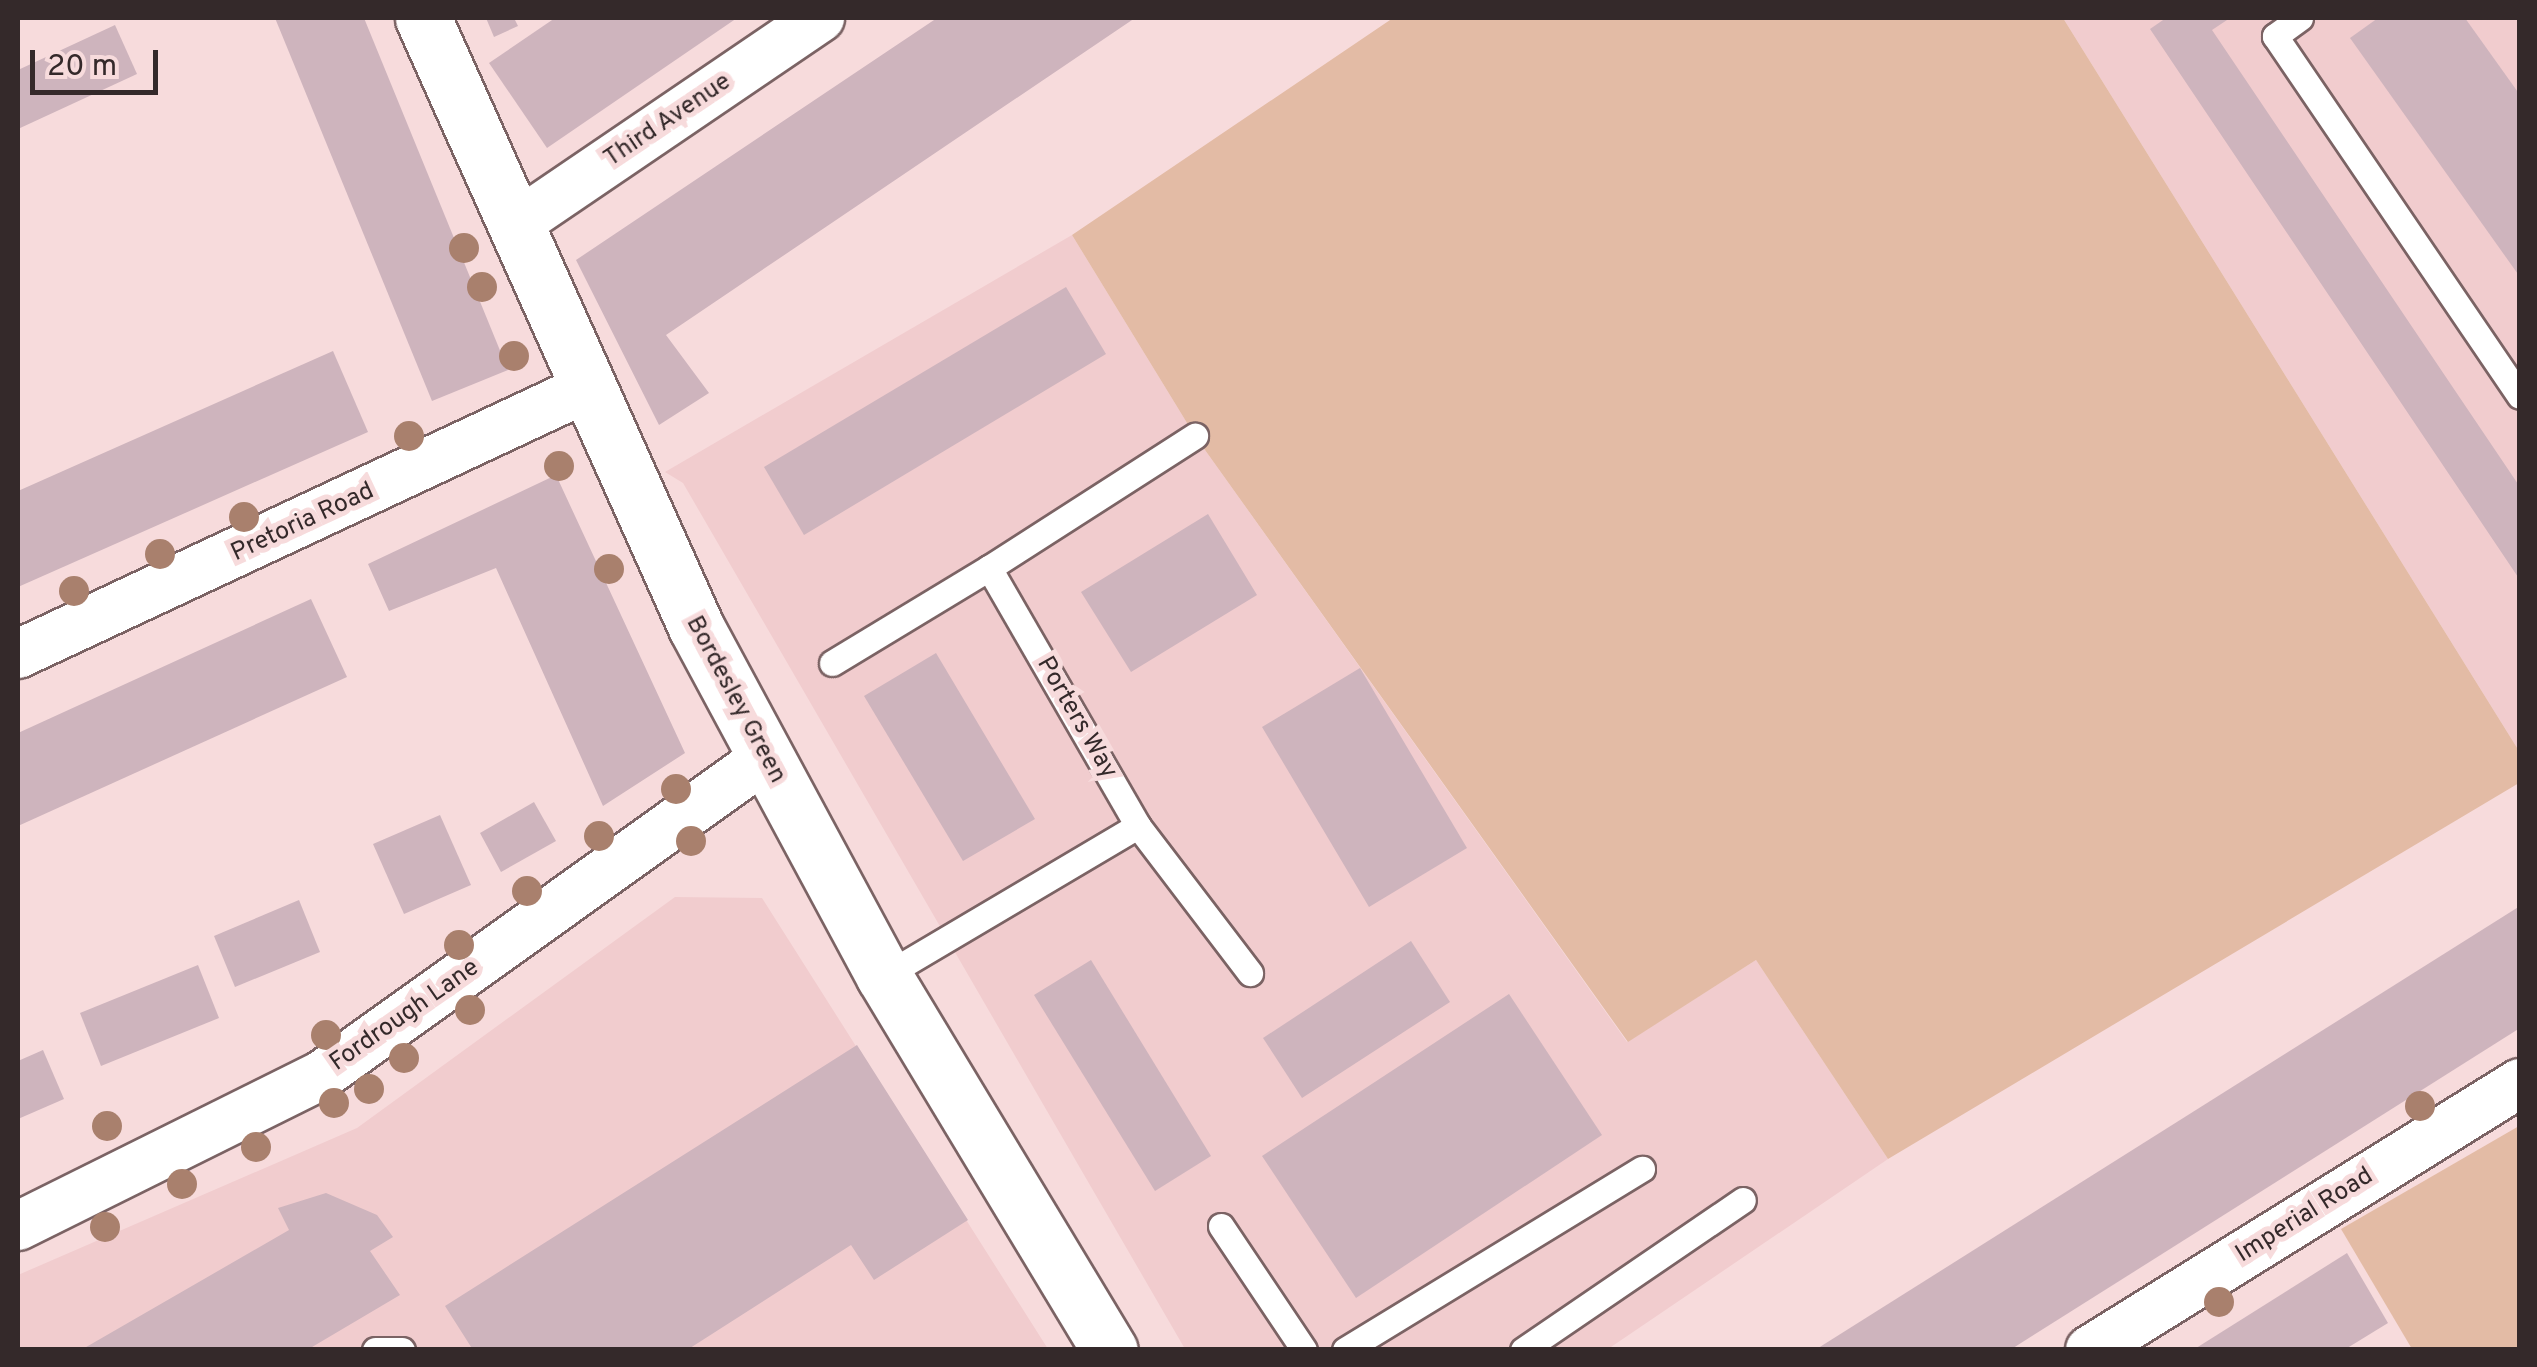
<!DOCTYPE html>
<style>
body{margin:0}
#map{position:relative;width:2537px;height:1367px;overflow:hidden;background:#f7dbdc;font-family:Overpass,sans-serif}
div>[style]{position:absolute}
.built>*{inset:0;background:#f1ccce}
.green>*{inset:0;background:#e3bba5}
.building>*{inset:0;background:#ceb4bd}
.roads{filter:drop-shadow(2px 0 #7b6364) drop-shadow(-2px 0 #7b6364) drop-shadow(0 2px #7b6364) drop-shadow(0 -2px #7b6364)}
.service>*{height:25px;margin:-12.5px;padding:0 12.5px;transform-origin:12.5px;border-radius:12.5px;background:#fff}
.minor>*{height:48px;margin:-24px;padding:0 24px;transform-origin:24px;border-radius:24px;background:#fff}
.secondary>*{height:55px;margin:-27.5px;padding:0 27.5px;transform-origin:27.5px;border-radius:27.5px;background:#fff}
.trees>*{width:30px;height:30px;margin:-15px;border-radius:50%;background:#a9806d}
span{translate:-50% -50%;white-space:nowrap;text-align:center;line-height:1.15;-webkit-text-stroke:10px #f7dbdc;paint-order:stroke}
.street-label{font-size:25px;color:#34292a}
.frame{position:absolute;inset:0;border:20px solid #34292a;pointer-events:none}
.scale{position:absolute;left:30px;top:50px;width:128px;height:45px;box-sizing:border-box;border:5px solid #34292a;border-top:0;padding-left:12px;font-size:30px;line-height:35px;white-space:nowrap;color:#34292a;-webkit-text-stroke:8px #f7dbdc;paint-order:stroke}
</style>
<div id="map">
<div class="built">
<div style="clip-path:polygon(2063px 18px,2519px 18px,2519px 751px)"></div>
<div style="clip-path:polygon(1072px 235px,1195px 436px,1627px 1042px,1756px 960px,1888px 1159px,1608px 1349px,1185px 1349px,683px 483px,665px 472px)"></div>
<div style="clip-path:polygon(675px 897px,762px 898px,1048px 1349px,18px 1349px,18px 1275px,357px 1128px)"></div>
</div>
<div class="green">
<div style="clip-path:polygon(1393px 18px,2063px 18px,2519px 751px,2519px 783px,1888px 1159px,1756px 960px,1628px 1042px,1195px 436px,1072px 235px)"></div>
<div style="clip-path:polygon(2519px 1126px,2519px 1349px,2412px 1349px,2341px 1229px)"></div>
</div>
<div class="building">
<div style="clip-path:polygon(275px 18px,364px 18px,508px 370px,432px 401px)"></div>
<div style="clip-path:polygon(486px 18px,514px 18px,518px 26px,494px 37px)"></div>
<div style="clip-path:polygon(555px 18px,737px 18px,547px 148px,489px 63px)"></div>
<div style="clip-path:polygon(937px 18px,1135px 18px,666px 335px,709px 393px,659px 425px,576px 260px)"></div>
<div style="clip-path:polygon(2166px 18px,2230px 18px,2212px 30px,2520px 487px,2520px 580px,2150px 29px)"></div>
<div style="clip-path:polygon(2378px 18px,2465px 18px,2520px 95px,2520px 277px,2350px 38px)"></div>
<div style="clip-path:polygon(115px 25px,137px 74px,18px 129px,18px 70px)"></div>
<div style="clip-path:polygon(1066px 287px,1106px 354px,804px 535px,764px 467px)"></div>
<div style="clip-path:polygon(333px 351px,368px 432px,18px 587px,18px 491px)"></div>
<div style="clip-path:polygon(556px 475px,685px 753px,603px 806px,496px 568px,389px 611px,368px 564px)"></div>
<div style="clip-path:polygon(1208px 514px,1257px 595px,1131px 672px,1081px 592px)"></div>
<div style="clip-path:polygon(311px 599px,347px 677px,18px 826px,18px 733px)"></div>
<div style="clip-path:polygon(936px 653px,1035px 819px,963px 861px,864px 696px)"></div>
<div style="clip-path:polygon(1360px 668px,1467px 848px,1369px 907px,1262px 727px)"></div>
<div style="clip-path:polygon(534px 802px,556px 841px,501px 872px,480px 833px)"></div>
<div style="clip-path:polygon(440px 815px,471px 885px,404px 914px,373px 844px)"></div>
<div style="clip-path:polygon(299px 900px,320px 952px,235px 987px,214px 936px)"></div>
<div style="clip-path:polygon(2520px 906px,2520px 1028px,2208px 1225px,2010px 1350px,1815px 1350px)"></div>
<div style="clip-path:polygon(1411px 941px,1450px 1002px,1302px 1098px,1263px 1038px)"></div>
<div style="clip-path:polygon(1091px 960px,1211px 1156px,1155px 1191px,1034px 995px)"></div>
<div style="clip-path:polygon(198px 965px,219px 1018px,101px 1066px,80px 1013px)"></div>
<div style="clip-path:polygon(1509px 994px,1602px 1135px,1356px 1298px,1262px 1156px)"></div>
<div style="clip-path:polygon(857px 1045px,968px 1220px,874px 1280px,851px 1245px,687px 1350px,473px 1350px,445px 1306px)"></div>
<div style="clip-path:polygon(43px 1050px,64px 1099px,18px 1119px,18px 1061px)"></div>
<div style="clip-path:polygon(326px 1193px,377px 1215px,393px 1237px,370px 1251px,400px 1295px,307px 1350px,81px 1350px,289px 1230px,278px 1208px)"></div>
<div style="clip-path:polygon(2347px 1253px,2388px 1323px,2344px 1350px,2193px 1350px)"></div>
</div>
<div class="roads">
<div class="service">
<div style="left:2300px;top:18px;width:31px;rotate:144deg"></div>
<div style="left:2275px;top:36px;width:435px;rotate:55.8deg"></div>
<div style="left:832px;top:663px;width:184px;rotate:-31.2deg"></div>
<div style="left:1138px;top:826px;width:185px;rotate:52.7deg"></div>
<div style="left:884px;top:976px;width:295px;rotate:-30.6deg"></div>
<div style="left:1138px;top:826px;width:298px;rotate:-120deg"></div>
<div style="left:989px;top:568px;width:245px;rotate:-32.7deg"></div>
<div style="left:1221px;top:1226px;width:149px;rotate:56.2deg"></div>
<div style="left:375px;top:1350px;width:27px"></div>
<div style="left:1345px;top:1350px;width:348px;rotate:-31.4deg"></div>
<div style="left:1523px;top:1350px;width:266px;rotate:-34.3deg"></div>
</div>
<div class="minor">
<div style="left:515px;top:225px;width:369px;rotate:-34.2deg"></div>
<div style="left:18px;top:654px;width:628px;rotate:-25.06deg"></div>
<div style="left:18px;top:1226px;width:339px;rotate:-26.4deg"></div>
<div style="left:322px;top:1075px;width:545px;rotate:-35.59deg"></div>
<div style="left:2090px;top:1350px;width:506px;rotate:-31.84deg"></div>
</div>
<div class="secondary">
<div style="left:423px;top:18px;width:667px;rotate:65.85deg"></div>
<div style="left:696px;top:627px;width:396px;rotate:61.7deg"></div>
<div style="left:884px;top:976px;width:437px;rotate:58.9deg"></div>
</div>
</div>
<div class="trees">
<div style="left:464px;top:248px"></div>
<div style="left:482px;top:287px"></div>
<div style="left:514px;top:356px"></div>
<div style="left:409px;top:436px"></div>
<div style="left:559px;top:466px"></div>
<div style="left:244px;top:517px"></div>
<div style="left:160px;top:554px"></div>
<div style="left:609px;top:569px"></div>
<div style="left:74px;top:591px"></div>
<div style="left:676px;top:789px"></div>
<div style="left:599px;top:836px"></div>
<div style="left:691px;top:841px"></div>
<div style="left:527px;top:891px"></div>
<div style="left:459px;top:945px"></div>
<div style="left:470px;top:1010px"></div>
<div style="left:326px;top:1035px"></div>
<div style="left:404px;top:1058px"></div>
<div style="left:369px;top:1089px"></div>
<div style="left:334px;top:1103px"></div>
<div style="left:2420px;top:1106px"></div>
<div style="left:107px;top:1126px"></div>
<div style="left:256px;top:1147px"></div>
<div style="left:182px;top:1184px"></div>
<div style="left:105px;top:1227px"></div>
<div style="left:2219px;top:1302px"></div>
</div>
<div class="street-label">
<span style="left:668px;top:121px;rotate:-34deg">Third Avenue</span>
<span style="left:303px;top:523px;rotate:-25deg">Pretoria Road</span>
<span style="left:735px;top:700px;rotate:62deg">Bordesley Green</span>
<span style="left:1076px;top:718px;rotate:60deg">Porters Way</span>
<span style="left:405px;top:1016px;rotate:-35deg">Fordrough Lane</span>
<span style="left:2305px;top:1216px;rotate:-32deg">Imperial Road</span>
</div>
<div class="frame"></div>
<div class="scale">20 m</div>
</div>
